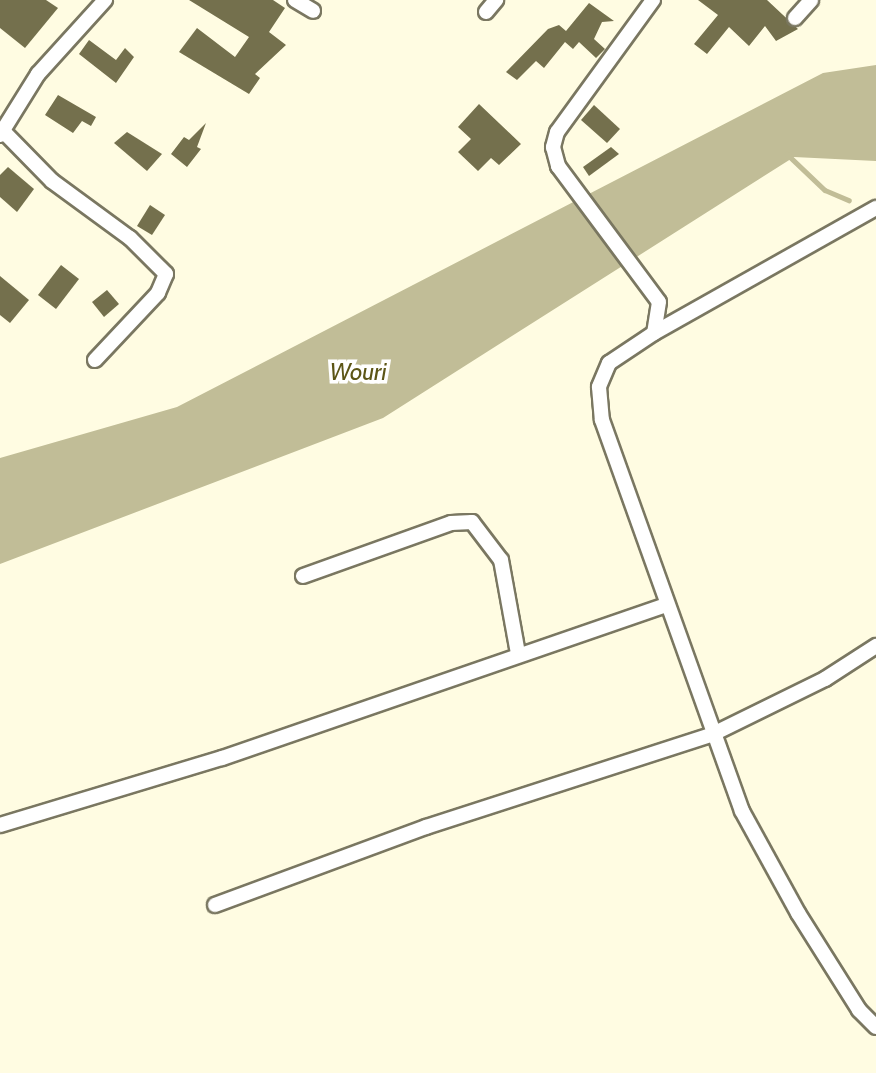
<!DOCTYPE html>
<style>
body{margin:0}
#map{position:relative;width:876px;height:1073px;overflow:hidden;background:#fffce2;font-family:Cabin,sans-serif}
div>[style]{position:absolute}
.water>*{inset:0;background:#c1bd97}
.stream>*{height:4.5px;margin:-2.25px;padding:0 2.25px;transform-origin:2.25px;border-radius:2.25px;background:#c1bd97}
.building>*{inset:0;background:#74704d}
.roads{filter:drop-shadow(2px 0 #7a7761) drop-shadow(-2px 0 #7a7761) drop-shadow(0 2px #7a7761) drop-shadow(0 -2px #7a7761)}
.minor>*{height:14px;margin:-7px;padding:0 7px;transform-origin:7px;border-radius:7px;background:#fff}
span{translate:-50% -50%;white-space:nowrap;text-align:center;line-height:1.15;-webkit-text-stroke:7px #fff;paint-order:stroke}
.water-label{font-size:24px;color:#5c5516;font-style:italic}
</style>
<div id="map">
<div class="water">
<div style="clip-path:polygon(876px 65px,876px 161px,794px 157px,383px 418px,0 564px,0 458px,177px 407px,823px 73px)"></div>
</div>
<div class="stream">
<div style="left:787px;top:154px;width:52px;rotate:43.5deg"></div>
<div style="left:825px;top:190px;width:26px;rotate:23deg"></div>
</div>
<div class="building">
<div style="clip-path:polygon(0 0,46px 0,58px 8px,25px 48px,0 28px)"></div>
<div style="clip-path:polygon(189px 0,273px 0,285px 8px,269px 32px,286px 45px,255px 74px,260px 78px,249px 94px,179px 52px,197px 28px,235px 57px,249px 37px)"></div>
<div style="clip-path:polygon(698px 0,767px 0,798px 29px,776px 41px,765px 26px,749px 46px,729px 27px,707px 54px,694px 44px,718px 15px)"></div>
<div style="clip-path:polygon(589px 3px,614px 21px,602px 22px,594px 39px,605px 49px,596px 58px,579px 42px,573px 49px,565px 42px,544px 68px,536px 61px,517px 80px,506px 72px,548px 29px,559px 25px,566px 31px)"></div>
<div style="clip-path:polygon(89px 40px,116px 60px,125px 48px,134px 57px,116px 83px,79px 54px)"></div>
<div style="clip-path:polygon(58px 95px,96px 117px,91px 126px,82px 121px,73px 133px,45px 115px)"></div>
<div style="clip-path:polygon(479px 104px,521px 144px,499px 165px,491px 158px,478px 171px,458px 152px,471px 139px,458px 127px)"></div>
<div style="clip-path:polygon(594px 105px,620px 129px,607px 143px,581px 120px)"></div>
<div style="clip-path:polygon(206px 123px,197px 147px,201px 149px,187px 167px,171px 154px,184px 137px,189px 140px)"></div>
<div style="clip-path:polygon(127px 132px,162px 154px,147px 171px,114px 143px)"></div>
<div style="clip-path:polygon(611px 147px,619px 154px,589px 176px,583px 167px)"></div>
<div style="clip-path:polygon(8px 167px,34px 189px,17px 212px,0 197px,0 175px)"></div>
<div style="clip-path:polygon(150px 205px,165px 215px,152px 235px,137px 226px)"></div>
<div style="clip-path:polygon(61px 265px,79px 279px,56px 309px,38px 295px)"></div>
<div style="clip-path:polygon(0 276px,29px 300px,10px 323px,0 315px)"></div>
<div style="clip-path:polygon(107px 290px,119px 304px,104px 317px,92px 302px)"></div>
</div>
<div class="roads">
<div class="minor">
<div style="left:295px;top:0;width:21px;rotate:31deg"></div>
<div style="left:653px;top:0;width:163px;rotate:126deg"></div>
<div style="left:557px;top:132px;width:16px;rotate:105deg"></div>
<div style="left:553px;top:147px;width:20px;rotate:75deg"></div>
<div style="left:558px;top:166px;width:169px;rotate:53.4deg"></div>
<div style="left:659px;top:302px;width:31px;rotate:99deg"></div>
<div style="left:654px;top:333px;width:54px;rotate:146.3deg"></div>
<div style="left:609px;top:363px;width:26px;rotate:113deg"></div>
<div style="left:599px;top:387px;width:33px;rotate:85deg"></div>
<div style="left:602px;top:420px;width:415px;rotate:70.3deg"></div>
<div style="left:742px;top:811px;width:116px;rotate:61.2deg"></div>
<div style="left:798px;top:913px;width:115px;rotate:57.8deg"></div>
<div style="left:859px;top:1010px;width:24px;rotate:45deg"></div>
<div style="left:486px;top:12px;width:16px;rotate:-50deg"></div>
<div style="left:795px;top:18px;width:24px;rotate:-48deg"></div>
<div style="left:3px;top:131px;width:70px;rotate:45.6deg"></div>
<div style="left:52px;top:181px;width:97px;rotate:36.2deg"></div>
<div style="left:130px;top:238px;width:51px;rotate:45deg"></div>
<div style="left:166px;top:274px;width:21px;rotate:113deg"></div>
<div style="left:158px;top:293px;width:92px;rotate:133.2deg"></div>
<div style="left:0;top:135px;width:72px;rotate:-58.1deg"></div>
<div style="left:38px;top:74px;width:100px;rotate:-47.8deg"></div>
<div style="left:654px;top:333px;width:255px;rotate:-29.4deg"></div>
<div style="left:303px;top:576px;width:157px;rotate:-19.7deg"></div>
<div style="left:451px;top:523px;width:21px;rotate:-3deg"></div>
<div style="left:472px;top:522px;width:48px;rotate:52.7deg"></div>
<div style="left:501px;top:560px;width:96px;rotate:79.7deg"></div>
<div style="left:0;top:825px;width:232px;rotate:-16.8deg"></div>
<div style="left:222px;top:758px;width:470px;rotate:-19deg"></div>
<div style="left:215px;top:905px;width:225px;rotate:-20.3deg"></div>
<div style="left:426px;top:827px;width:299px;rotate:-17.9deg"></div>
<div style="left:711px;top:735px;width:127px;rotate:-26.2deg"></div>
<div style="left:825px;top:679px;width:61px;rotate:-32.9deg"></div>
</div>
</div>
<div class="water-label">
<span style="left:358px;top:372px">Wouri</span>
</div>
</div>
